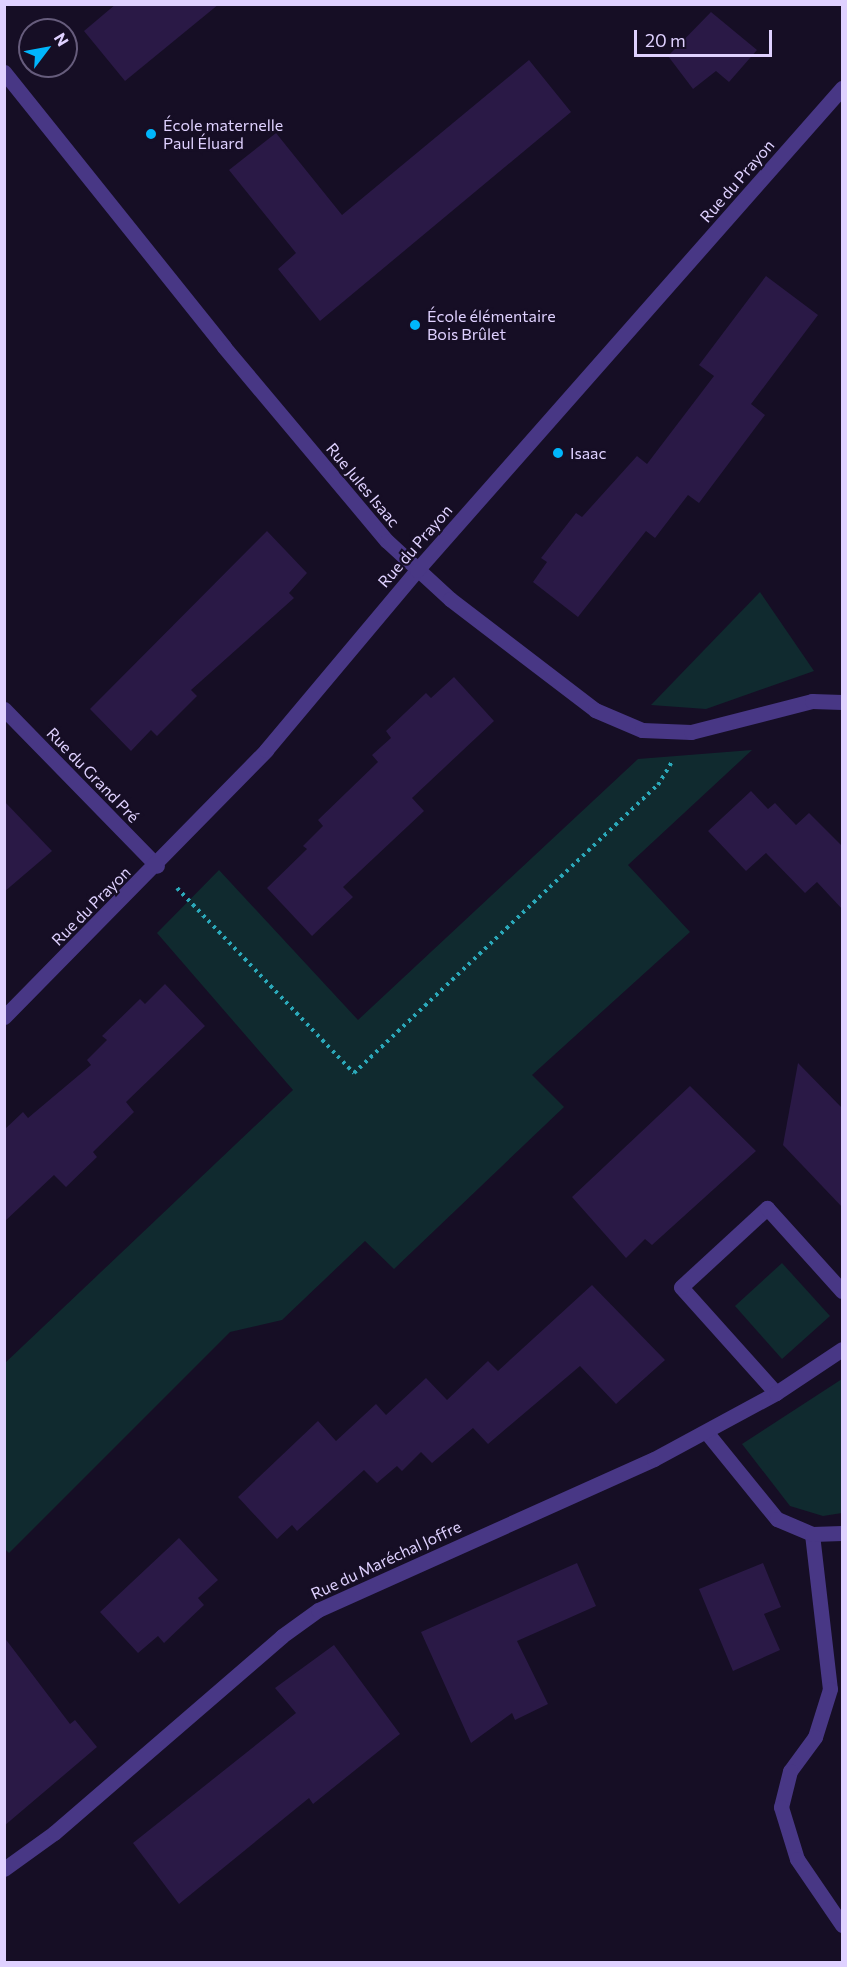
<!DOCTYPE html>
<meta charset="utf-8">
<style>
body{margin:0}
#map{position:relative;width:847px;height:1967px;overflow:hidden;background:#160e25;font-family:Commissioner,sans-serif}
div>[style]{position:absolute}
.green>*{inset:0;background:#102a2f}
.building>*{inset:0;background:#2a1946}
.path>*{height:4px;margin-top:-2px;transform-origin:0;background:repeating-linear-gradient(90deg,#2ba9ba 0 3px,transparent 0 7.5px)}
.service>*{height:15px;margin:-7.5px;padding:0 7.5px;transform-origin:7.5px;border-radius:7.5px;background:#483785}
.minor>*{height:15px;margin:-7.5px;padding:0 7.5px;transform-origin:7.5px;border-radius:7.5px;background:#483785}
.dots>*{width:16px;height:16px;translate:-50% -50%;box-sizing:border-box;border:3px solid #160e25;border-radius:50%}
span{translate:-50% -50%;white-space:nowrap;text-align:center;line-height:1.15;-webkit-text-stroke:4.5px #160e25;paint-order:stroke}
.poi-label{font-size:16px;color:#dfd1ff}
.left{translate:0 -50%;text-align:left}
.street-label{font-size:16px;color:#dfd1ff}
.frame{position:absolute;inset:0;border:6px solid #dfd1ff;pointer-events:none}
.north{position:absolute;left:18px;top:18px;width:60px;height:60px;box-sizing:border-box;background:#160e25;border:2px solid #665c7c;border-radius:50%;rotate:58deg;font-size:16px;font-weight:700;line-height:24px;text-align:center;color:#dfd1ff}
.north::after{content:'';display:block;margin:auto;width:21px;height:27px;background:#00b6fc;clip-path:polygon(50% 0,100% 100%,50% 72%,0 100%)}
.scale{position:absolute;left:634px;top:30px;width:138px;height:27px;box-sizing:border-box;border:3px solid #dfd1ff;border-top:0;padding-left:8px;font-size:18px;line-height:21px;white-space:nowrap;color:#dfd1ff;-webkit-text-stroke:4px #160e25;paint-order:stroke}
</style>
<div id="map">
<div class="green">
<div style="clip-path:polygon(760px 592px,814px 671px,706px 709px,651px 705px)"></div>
<div style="clip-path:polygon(752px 750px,628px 865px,690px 932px,532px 1075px,564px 1107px,394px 1269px,365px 1241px,282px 1320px,230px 1332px,9px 1553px,4px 1548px,5px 1363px,293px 1090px,157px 933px,219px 870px,358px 1020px,638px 759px)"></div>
<div style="clip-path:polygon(782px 1263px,830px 1316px,782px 1359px,735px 1306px)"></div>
<div style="clip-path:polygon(842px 1379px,842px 1513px,823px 1516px,790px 1506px,742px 1444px)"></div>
</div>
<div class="building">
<div style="clip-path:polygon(116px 4px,219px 4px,125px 81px,84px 31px)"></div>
<div style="clip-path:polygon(711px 12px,757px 50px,729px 82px,716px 71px,693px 89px,668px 56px)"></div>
<div style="clip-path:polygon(529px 60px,571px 112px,320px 321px,278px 269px,296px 253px,229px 170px,276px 133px,342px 215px)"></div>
<div style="clip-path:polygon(766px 276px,818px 315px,751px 404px,765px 415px,699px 503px,688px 495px,655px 538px,646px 531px,578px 617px,533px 582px,547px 562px,541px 558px,576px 513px,582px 517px,637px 456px,647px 464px,714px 376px,699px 365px)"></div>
<div style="clip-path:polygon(267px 531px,307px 573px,289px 593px,294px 598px,191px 690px,197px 696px,157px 736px,151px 730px,131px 751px,90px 709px)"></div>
<div style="clip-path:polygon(454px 677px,494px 721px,412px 798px,424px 811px,343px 887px,353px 897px,312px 936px,267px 888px,307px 849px,303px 846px,323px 826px,318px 820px,378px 762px,372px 755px,391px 738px,386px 731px,426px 693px,431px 698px)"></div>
<div style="clip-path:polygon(751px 791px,768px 809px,775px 803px,796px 825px,809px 813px,843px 847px,843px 910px,817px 882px,805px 893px,766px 853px,746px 871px,708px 831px)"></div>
<div style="clip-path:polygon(4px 801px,52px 851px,4px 892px)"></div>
<div style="clip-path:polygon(165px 984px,205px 1026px,126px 1102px,134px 1112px,93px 1152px,97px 1157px,66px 1187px,54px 1175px,4px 1222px,4px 1130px,23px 1112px,28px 1118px,91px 1065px,87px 1060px,107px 1040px,102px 1036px,140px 999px,145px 1004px)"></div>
<div style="clip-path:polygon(798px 1063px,843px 1109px,843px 1208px,783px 1145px)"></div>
<div style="clip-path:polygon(690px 1086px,756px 1151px,652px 1245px,645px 1239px,626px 1258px,572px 1197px)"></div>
<div style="clip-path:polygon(592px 1285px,665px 1360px,616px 1404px,580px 1366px,488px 1444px,473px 1428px,432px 1463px,421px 1452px,402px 1471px,397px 1466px,377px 1483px,364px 1470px,297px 1531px,292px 1525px,277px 1539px,238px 1497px,318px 1421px,336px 1441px,376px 1404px,386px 1415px,426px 1378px,447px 1400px,488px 1361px,498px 1371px)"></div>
<div style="clip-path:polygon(179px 1538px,218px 1580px,198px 1598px,204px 1605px,164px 1643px,158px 1636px,138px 1653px,100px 1612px)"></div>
<div style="clip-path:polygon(577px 1563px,596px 1606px,517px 1641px,548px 1704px,515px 1720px,512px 1713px,471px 1743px,421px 1632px)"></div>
<div style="clip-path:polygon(763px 1563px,781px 1607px,764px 1614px,780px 1650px,733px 1671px,699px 1589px)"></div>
<div style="clip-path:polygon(4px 1637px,70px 1724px,75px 1720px,97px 1747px,4px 1826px)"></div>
<div style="clip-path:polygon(334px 1645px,400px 1734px,313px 1804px,309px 1798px,179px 1904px,133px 1843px,296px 1713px,275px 1688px)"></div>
</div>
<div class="path">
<div style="left:177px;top:888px;width:256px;rotate:46.3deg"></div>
<div style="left:354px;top:1073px;width:419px;rotate:-43.5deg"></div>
<div style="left:658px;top:785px;width:26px;rotate:-59deg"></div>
</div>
<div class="service">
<div style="left:812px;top:1534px;width:156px;rotate:83.4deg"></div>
<div style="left:830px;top:1689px;width:50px;rotate:107.4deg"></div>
<div style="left:815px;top:1737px;width:42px;rotate:126.3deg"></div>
<div style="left:790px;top:1771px;width:37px;rotate:104deg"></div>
<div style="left:781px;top:1807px;width:54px;rotate:72.9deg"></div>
<div style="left:797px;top:1859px;width:80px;rotate:55.7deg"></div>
</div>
<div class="minor">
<div style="left:4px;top:72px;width:352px;rotate:51.3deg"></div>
<div style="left:224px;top:347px;width:253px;rotate:50deg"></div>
<div style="left:387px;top:541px;width:86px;rotate:42.6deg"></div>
<div style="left:450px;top:599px;width:183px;rotate:37.4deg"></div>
<div style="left:595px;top:710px;width:51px;rotate:23.1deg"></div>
<div style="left:642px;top:730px;width:49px;rotate:2.3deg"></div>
<div style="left:691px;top:732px;width:125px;rotate:-14.4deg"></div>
<div style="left:812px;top:701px;width:30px;rotate:2deg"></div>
<div style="left:4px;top:709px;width:219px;rotate:45.7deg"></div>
<div style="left:4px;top:1017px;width:374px;rotate:-45.5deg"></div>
<div style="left:266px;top:750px;width:235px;rotate:-50deg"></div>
<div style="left:417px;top:570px;width:643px;rotate:-48.6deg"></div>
<div style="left:776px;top:1393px;width:142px;rotate:-131.9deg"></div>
<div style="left:681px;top:1287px;width:117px;rotate:-42.6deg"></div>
<div style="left:767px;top:1208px;width:112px;rotate:47.9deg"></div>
<div style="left:707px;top:1433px;width:111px;rotate:50.9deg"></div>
<div style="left:777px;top:1519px;width:38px;rotate:23deg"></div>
<div style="left:812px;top:1534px;width:30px;rotate:-2deg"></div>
<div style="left:4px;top:1869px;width:62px;rotate:-35.8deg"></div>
<div style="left:54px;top:1833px;width:301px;rotate:-40.8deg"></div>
<div style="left:282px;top:1636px;width:44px;rotate:-35.8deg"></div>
<div style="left:318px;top:1610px;width:368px;rotate:-24.2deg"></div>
<div style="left:654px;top:1459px;width:139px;rotate:-28.4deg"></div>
<div style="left:776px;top:1393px;width:79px;rotate:-33.7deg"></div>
</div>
<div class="dots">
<div style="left:151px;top:134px;background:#00b6fc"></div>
<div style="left:415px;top:325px;background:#00b6fc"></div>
<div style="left:558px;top:453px;background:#00b6fc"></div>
</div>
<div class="poi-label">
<span class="left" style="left:163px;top:134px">École maternelle<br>Paul Éluard</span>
<span class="left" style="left:427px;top:325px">École élémentaire<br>Bois Brûlet</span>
<span class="left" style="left:570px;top:453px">Isaac</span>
</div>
<div class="street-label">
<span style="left:737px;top:181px;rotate:-49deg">Rue du Prayon</span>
<span style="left:363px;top:485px;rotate:50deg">Rue Jules Isaac</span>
<span style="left:415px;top:546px;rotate:-49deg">Rue du Prayon</span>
<span style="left:93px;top:775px;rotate:46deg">Rue du Grand Pré</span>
<span style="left:91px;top:906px;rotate:-45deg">Rue du Prayon</span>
<span style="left:386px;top:1560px;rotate:-25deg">Rue du Maréchal Joffre</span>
</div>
<div class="frame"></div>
<div class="north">N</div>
<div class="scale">20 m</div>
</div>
